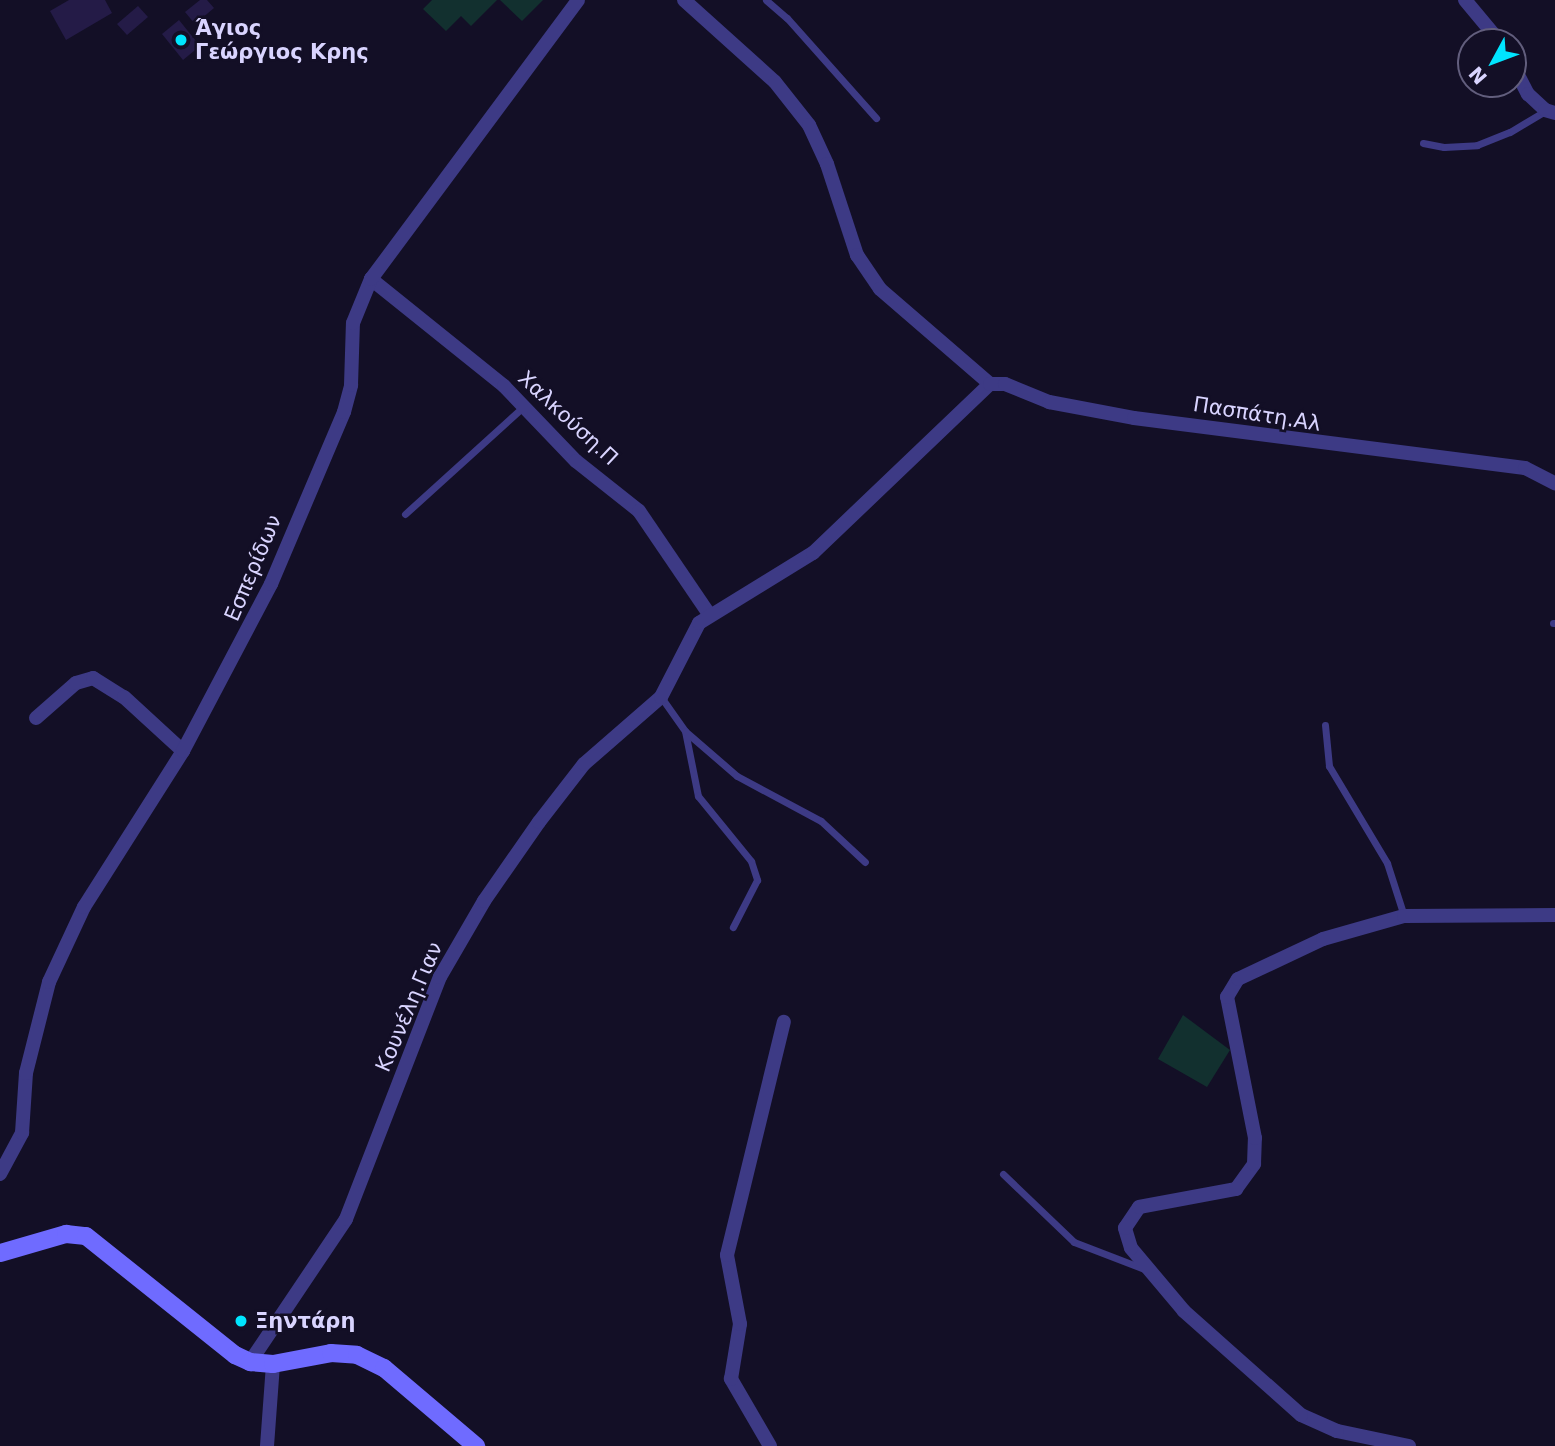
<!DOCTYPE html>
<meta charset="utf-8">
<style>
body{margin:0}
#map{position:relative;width:1555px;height:1446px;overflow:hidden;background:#130f26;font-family:"DejaVu Sans",sans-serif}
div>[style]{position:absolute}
.green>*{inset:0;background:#12302f}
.building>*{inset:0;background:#241b47}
.lane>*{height:7px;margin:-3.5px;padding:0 3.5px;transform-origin:3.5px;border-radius:3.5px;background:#3d3a85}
.street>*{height:14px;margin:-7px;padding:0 7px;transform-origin:7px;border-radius:7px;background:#3d3a85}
.secondary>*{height:18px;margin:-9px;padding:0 9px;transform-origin:9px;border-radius:9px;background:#6f6bff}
.dots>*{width:19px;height:19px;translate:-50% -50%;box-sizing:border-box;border:4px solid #130f26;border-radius:50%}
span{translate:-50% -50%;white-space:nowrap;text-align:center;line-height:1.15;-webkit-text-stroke:5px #130f26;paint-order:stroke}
.poi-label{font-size:21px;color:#d9d4ff;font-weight:700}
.left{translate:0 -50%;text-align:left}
.street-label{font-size:21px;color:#d9d4ff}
.north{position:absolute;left:1457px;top:28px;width:70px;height:70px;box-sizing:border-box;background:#130f26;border:2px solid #625e7d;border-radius:50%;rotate:229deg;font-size:19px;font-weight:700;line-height:28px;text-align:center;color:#d9d4ff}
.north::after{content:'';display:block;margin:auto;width:24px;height:32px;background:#00e5ff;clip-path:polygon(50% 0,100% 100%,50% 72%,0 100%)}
</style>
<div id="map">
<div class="green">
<div style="clip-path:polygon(432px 0,497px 0,471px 26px,461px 16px,446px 31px,423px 9px)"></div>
<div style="clip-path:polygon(500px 0,543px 0,522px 21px)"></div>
<div style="clip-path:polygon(1183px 1015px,1230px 1050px,1207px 1087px,1158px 1059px)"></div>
</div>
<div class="building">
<div style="clip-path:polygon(69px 0,105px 0,112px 13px,66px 40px,50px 11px)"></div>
<div style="clip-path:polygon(200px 0,207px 0,214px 8px,195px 24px,185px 12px)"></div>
<div style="clip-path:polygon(138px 6px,148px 17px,127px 35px,117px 24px)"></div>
<div style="clip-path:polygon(179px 20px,200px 46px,183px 60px,162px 34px)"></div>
</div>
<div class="lane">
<div style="left:766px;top:0;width:28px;rotate:41deg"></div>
<div style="left:787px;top:18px;width:134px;rotate:48.3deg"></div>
<div style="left:1423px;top:143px;width:21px;rotate:11deg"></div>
<div style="left:1444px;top:147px;width:33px;rotate:-3deg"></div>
<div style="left:1477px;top:145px;width:35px;rotate:-22deg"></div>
<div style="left:1510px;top:132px;width:41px;rotate:-31deg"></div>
<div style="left:405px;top:514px;width:161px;rotate:-42.2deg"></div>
<div style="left:1553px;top:623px;width:2px"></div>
<div style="left:661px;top:697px;width:42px;rotate:54.8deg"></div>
<div style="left:685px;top:731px;width:66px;rotate:78.7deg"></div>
<div style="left:698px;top:796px;width:84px;rotate:50.8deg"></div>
<div style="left:751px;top:861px;width:20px;rotate:72deg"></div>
<div style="left:757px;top:880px;width:53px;rotate:117.1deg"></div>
<div style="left:1325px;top:725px;width:41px;rotate:84.4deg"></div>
<div style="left:1329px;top:766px;width:113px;rotate:59.1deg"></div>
<div style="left:1387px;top:863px;width:56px;rotate:72.2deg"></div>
<div style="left:686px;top:732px;width:67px;rotate:40.8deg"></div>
<div style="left:737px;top:776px;width:95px;rotate:28.2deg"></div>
<div style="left:821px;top:821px;width:60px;rotate:43deg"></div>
<div style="left:1003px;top:1174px;width:98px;rotate:43.8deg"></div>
<div style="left:1074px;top:1242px;width:78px;rotate:21deg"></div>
</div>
<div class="street">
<div style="left:684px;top:0;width:122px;rotate:42deg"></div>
<div style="left:775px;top:82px;width:55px;rotate:51.7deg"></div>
<div style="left:809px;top:125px;width:43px;rotate:65.2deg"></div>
<div style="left:827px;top:164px;width:96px;rotate:71.8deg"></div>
<div style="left:857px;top:255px;width:41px;rotate:55.9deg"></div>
<div style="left:880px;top:289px;width:145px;rotate:40.8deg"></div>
<div style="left:1465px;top:0;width:55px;rotate:50.2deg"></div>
<div style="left:1513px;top:65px;width:33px;rotate:63deg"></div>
<div style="left:1528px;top:94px;width:23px;rotate:43deg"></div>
<div style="left:1545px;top:110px;width:10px;rotate:17deg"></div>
<div style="left:371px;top:279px;width:171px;rotate:38.8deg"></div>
<div style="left:504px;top:386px;width:104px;rotate:46.2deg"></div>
<div style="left:576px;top:461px;width:80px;rotate:38.4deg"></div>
<div style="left:639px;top:511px;width:125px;rotate:55.8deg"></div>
<div style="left:36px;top:718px;width:53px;rotate:-41.2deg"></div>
<div style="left:76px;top:683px;width:18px;rotate:-16deg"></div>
<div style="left:93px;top:678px;width:36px;rotate:32deg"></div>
<div style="left:124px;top:697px;width:80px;rotate:42.5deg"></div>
<div style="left:0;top:1174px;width:47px;rotate:-61.8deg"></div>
<div style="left:22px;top:1133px;width:60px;rotate:-86.2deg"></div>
<div style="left:26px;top:1073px;width:94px;rotate:-75.8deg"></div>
<div style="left:49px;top:982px;width:83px;rotate:-65deg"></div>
<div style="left:84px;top:907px;width:185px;rotate:-57.6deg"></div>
<div style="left:183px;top:751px;width:189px;rotate:-62.2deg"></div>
<div style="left:271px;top:584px;width:187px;rotate:-67deg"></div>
<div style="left:344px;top:412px;width:28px;rotate:-75deg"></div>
<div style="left:351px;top:385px;width:62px;rotate:-88.2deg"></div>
<div style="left:353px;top:323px;width:48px;rotate:-67.8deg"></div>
<div style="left:371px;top:279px;width:347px;rotate:-53.4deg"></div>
<div style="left:250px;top:1362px;width:172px;rotate:-56.1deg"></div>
<div style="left:346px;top:1219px;width:260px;rotate:-68.8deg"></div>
<div style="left:440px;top:977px;width:88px;rotate:-59.9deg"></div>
<div style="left:484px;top:901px;width:96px;rotate:-55.2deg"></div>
<div style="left:539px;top:822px;width:73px;rotate:-52.2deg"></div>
<div style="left:584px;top:764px;width:102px;rotate:-41deg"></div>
<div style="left:661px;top:697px;width:83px;rotate:-62.8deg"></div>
<div style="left:699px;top:623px;width:134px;rotate:-31.6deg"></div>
<div style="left:813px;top:553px;width:245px;rotate:-43.7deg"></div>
<div style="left:990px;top:384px;width:15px"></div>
<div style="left:1005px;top:384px;width:48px;rotate:22.2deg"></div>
<div style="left:1049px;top:402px;width:86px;rotate:10.7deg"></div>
<div style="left:1134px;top:418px;width:394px;rotate:7.3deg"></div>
<div style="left:1525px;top:468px;width:34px;rotate:27deg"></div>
<div style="left:267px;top:1446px;width:82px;rotate:-85.8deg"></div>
<div style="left:770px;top:1446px;width:78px;rotate:-120.2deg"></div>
<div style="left:731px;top:1379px;width:56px;rotate:-80.7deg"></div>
<div style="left:740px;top:1324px;width:70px;rotate:-100.7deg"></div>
<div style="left:727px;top:1255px;width:240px;rotate:-76.3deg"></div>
<div style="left:1409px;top:1446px;width:74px;rotate:-168.2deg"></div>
<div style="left:1337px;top:1431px;width:39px;rotate:-156deg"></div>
<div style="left:1301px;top:1415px;width:157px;rotate:-138.4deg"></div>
<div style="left:1184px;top:1311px;width:82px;rotate:-130.1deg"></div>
<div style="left:1131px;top:1248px;width:21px;rotate:-107deg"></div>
<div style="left:1125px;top:1228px;width:25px;rotate:-56deg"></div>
<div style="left:1139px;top:1207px;width:99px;rotate:-10.5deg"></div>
<div style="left:1236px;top:1189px;width:31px;rotate:-54deg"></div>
<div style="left:1254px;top:1164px;width:26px;rotate:-88deg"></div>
<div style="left:1255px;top:1138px;width:144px;rotate:-101.2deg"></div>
<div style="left:1227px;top:997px;width:21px;rotate:-59deg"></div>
<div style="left:1238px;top:979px;width:94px;rotate:-25.2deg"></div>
<div style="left:1323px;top:939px;width:84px;rotate:-15.9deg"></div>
<div style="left:1404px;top:916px;width:151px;rotate:-0.4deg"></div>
</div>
<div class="secondary">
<div style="left:0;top:1253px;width:69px;rotate:-16.1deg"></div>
<div style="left:66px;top:1234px;width:20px;rotate:6deg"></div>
<div style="left:86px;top:1236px;width:191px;rotate:38.6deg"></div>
<div style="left:235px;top:1355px;width:17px;rotate:25deg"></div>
<div style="left:250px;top:1362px;width:23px;rotate:5deg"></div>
<div style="left:273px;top:1364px;width:59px;rotate:-10.7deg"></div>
<div style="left:331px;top:1353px;width:26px;rotate:4deg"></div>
<div style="left:357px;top:1355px;width:30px;rotate:26deg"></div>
<div style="left:384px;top:1368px;width:121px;rotate:40.3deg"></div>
</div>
<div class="dots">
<div style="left:181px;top:40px;background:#00e5ff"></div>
<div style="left:241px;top:1321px;background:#00e5ff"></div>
</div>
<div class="poi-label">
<span class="left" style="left:195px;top:40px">Άγιος<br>Γεώργιος Κρης</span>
<span class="left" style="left:255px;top:1321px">Ξηντάρη</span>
</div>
<div class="street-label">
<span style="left:1257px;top:414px;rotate:9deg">Πασπάτη.Αλ</span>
<span style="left:568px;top:418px;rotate:43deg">Χαλκούση.Π</span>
<span style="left:253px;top:568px;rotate:-67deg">Εσπερίδων</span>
<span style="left:409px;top:1007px;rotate:-67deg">Κουνέλη.Γιαν</span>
</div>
<div class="north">N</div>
</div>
